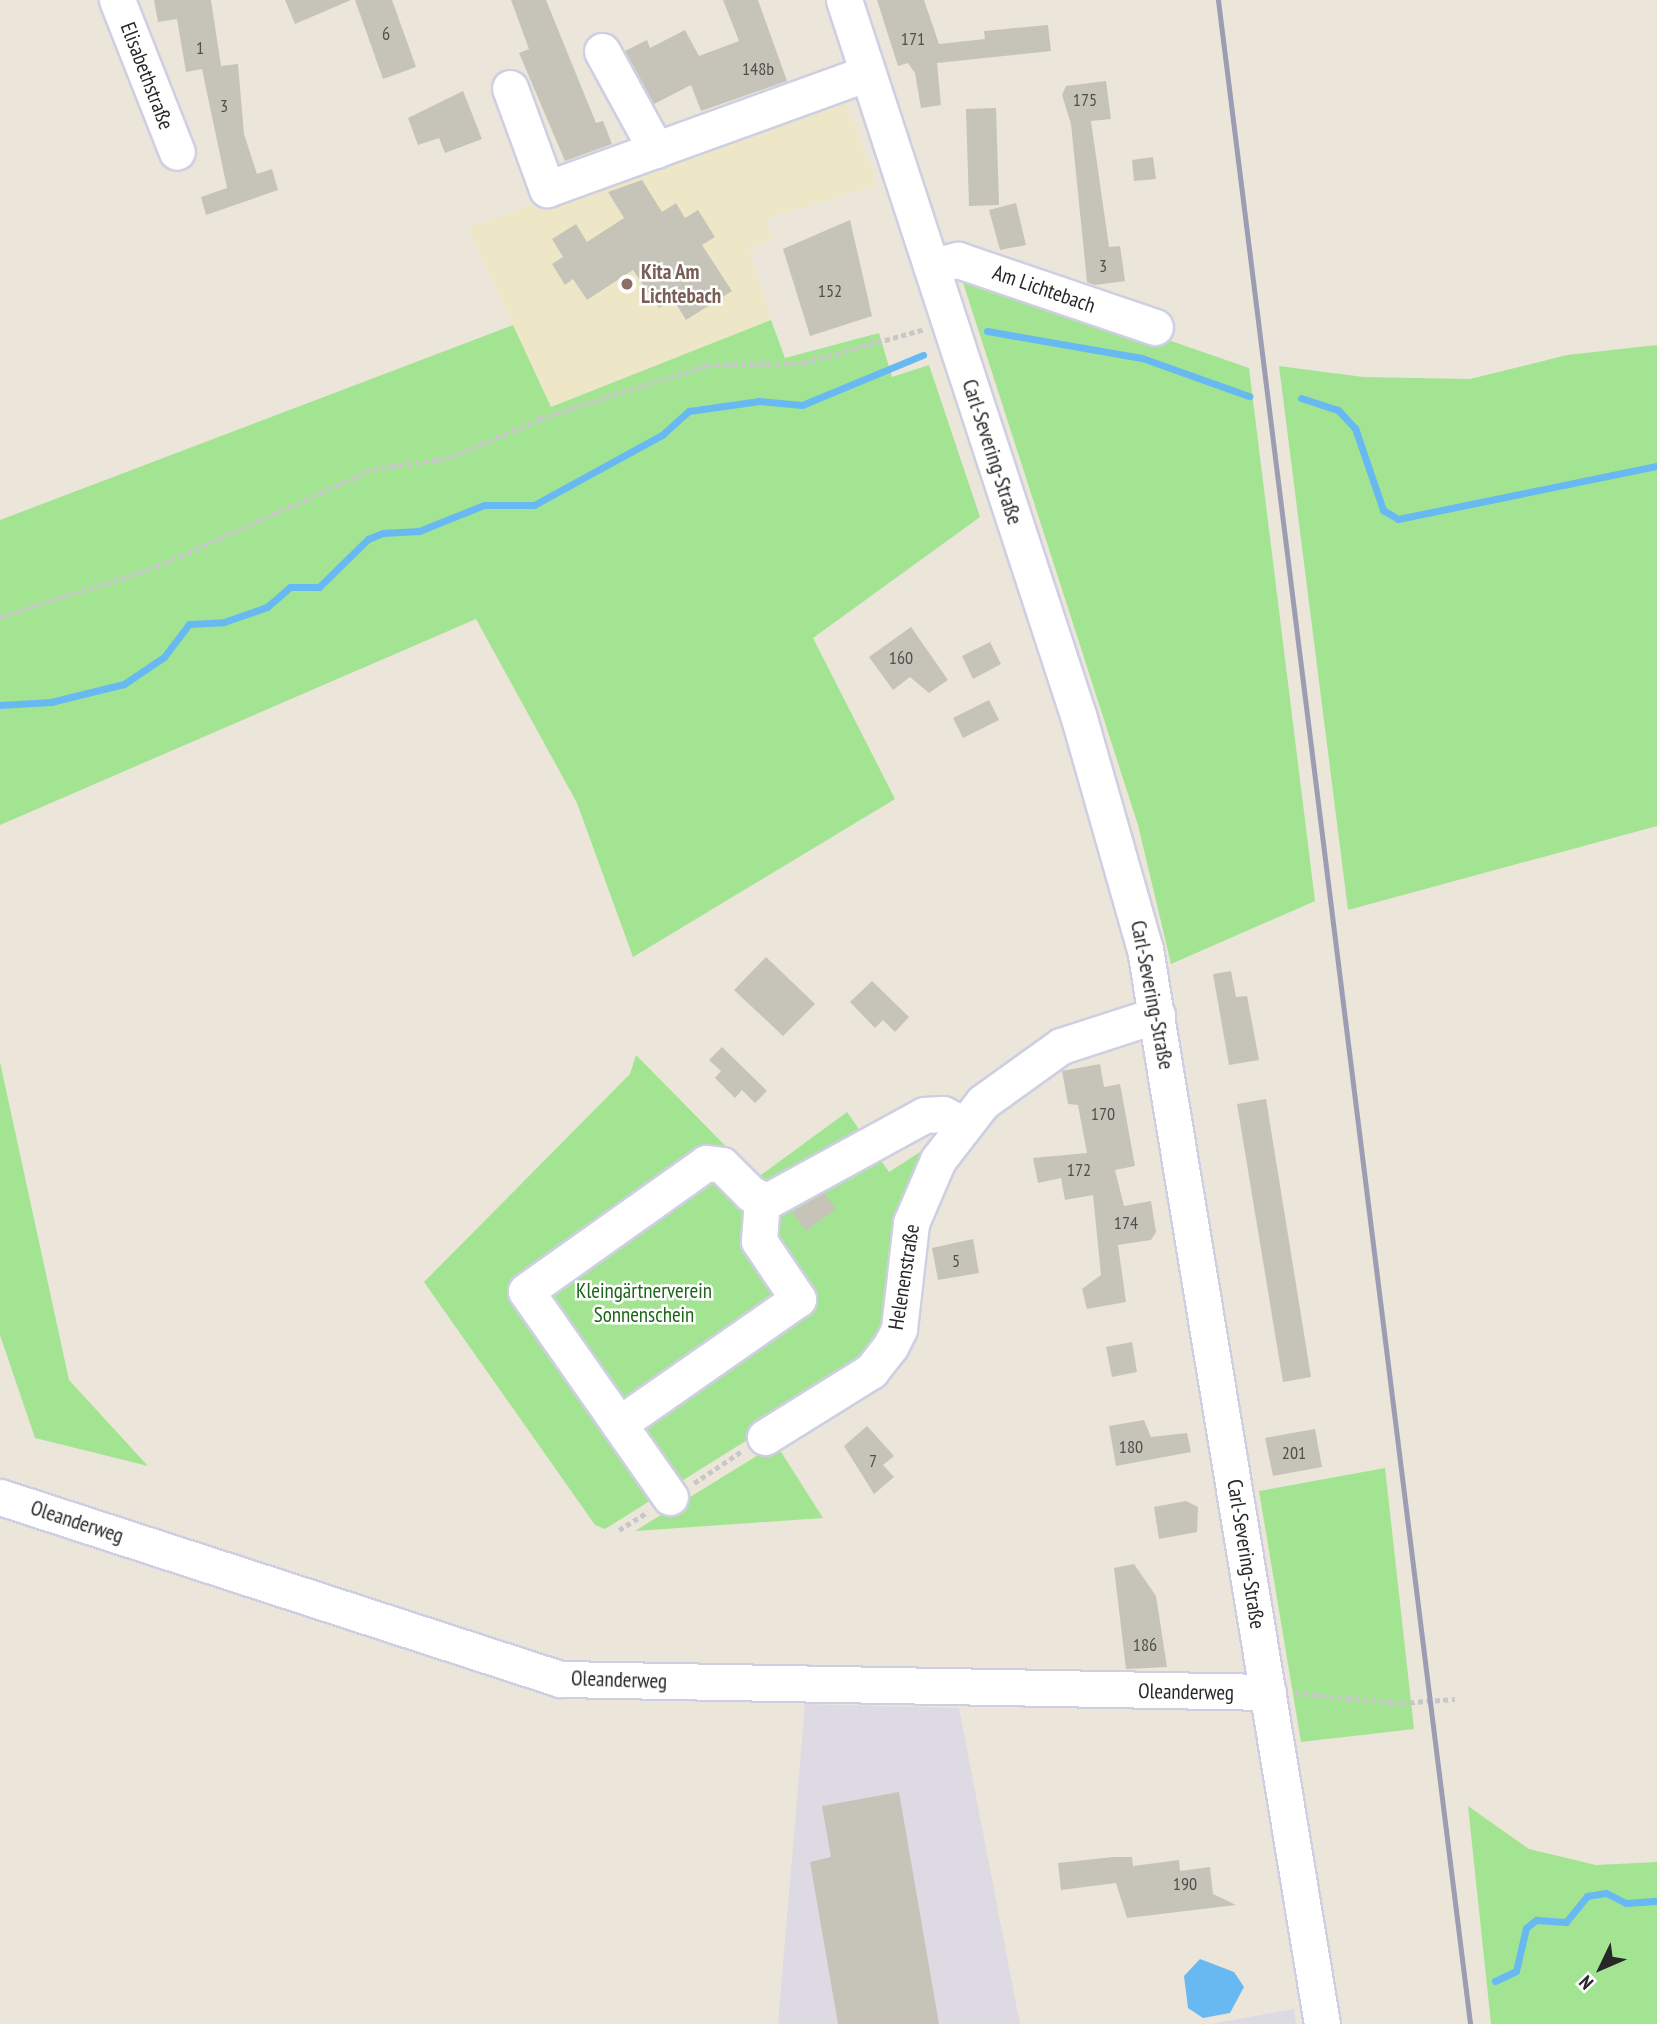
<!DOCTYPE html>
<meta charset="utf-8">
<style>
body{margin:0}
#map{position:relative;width:1657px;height:2024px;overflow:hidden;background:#ebe6d9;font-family:"PT Sans Narrow",sans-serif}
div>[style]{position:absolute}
.industrial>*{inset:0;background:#dedae3}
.education>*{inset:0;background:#eee7c7}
.green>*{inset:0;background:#a3e493}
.water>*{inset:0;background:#68b9f1}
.stream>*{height:7px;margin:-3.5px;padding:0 3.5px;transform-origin:3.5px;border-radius:3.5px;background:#68b9f1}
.building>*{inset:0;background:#c6c3b9}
.path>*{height:4.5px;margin-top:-2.25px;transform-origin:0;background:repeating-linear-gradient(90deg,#c7c7c7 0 5px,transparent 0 8.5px)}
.roads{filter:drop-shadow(2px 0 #cecfe2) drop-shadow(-2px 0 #cecfe2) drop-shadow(0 2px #cecfe2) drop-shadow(0 -2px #cecfe2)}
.minor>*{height:35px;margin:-17.5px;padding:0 17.5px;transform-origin:17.5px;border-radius:17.5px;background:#fff}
.rail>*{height:5px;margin:-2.5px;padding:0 2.5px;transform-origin:2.5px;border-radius:2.5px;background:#9c9cb3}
.dots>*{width:19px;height:19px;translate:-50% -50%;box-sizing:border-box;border:4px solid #fff;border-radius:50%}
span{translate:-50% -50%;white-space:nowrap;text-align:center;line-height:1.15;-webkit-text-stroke:5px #fff;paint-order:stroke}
.number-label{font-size:18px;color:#504f4c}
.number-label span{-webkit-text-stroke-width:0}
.street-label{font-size:21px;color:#282828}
.education-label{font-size:21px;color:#785e54;font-weight:700}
.left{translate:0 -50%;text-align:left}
.park-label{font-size:21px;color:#1c6617}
.north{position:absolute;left:1566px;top:1933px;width:70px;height:70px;-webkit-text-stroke:5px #fff;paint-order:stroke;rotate:226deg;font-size:19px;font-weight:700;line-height:28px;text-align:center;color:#282828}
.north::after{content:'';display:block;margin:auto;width:24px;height:32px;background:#282828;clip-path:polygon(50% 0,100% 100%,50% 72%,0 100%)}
</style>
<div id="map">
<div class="industrial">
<div style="clip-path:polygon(805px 1704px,959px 1708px,1020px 2024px,778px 2024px)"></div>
<div style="clip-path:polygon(1294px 2009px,1296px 2024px,1210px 2024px)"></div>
</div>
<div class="education">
<div style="clip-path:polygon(842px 93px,877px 185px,766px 219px,772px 240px,748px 248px,771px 320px,551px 407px,468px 228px)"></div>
</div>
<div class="green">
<div style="clip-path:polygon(958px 267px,1249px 368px,1315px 901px,1171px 964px,1138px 825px)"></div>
<div style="clip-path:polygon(771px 320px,785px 358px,879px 333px,892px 377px,929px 365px,980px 517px,813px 638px,895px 799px,633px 957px,577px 803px,476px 619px,0 825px,0 520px,513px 325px,551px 407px)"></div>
<div style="clip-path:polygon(1657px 345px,1657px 826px,1348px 910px,1279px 366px,1363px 377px,1470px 379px,1567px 355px)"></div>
<div style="clip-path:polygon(636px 1055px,757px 1178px,847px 1112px,889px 1172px,945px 1136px,892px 1315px,846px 1378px,605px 1529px,595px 1525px,424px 1282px,630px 1074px)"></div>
<div style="clip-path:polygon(0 1062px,69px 1380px,148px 1466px,35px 1438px,0 1335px)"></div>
<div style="clip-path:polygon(776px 1444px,823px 1518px,635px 1531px)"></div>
<div style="clip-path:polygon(1385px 1468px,1414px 1729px,1301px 1742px,1259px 1491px)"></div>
<div style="clip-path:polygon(1468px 1806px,1529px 1849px,1596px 1865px,1657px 1862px,1657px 2024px,1491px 2024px)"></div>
</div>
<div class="water">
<div style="clip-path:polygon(1200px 1959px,1234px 1972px,1244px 1987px,1230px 2013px,1203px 2018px,1188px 2008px,1184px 1976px)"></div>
</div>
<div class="stream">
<div style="left:987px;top:331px;width:157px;rotate:9.9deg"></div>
<div style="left:1142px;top:358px;width:114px;rotate:19.6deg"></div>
<div style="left:1301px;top:398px;width:39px;rotate:18deg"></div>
<div style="left:1338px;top:410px;width:25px;rotate:47deg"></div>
<div style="left:1355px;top:428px;width:87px;rotate:71.1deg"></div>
<div style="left:1383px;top:510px;width:17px;rotate:31deg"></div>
<div style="left:1398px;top:519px;width:264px;rotate:-11.6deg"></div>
<div style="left:0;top:705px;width:51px;rotate:-3.4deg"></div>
<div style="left:51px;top:702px;width:75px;rotate:-13.9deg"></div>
<div style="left:124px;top:684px;width:48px;rotate:-34deg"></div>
<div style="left:164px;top:657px;width:41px;rotate:-52.9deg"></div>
<div style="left:189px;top:624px;width:35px;rotate:-3deg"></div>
<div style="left:224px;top:622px;width:46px;rotate:-19.2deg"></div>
<div style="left:267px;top:607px;width:30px;rotate:-41deg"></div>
<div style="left:290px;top:587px;width:29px"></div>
<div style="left:319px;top:587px;width:69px;rotate:-44.4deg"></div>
<div style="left:368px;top:539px;width:16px;rotate:-22deg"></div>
<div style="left:383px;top:533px;width:36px;rotate:-3deg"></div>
<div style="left:419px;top:531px;width:70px;rotate:-21.8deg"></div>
<div style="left:484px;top:505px;width:50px"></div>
<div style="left:534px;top:505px;width:146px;rotate:-28.7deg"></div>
<div style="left:662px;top:435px;width:36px;rotate:-42deg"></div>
<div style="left:689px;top:411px;width:71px;rotate:-8.1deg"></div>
<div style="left:759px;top:401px;width:43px;rotate:5.3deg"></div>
<div style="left:802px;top:405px;width:131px;rotate:-22.5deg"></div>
<div style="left:1495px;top:1981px;width:23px;rotate:-25deg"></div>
<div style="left:1516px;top:1971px;width:44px;rotate:-76.9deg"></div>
<div style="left:1526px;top:1928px;width:13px;rotate:-39deg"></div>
<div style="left:1536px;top:1920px;width:30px;rotate:4deg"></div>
<div style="left:1566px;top:1922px;width:33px;rotate:-51deg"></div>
<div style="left:1587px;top:1896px;width:19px;rotate:-9deg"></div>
<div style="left:1606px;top:1893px;width:22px;rotate:27deg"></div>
<div style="left:1626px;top:1903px;width:31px;rotate:-4deg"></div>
</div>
<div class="building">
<div style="clip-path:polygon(154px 0,211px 0,221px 66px,238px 64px,244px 134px,257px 174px,272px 169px,278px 190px,206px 215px,201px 197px,227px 188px,202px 69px,186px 72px,177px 19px,158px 22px)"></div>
<div style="clip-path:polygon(285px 0,351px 0,295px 24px)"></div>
<div style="clip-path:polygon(355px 0,392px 0,416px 67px,383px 79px)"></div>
<div style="clip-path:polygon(511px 0,546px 0,596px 123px,603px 121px,612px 144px,565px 161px,519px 53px,529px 49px)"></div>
<div style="clip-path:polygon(723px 0,758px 0,787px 81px,701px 111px,691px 85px,654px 104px,625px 51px,647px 40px,650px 48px,685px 30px,699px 56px,739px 41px)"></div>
<div style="clip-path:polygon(877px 0,924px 0,939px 44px,985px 39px,984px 31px,1048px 25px,1051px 51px,937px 63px,941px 105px,921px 108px,915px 73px,908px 63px,898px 66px)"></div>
<div style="clip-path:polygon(1106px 81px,1111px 119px,1091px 121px,1109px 247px,1120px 246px,1125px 281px,1095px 285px,1087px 282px,1071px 124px,1062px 95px,1066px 86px)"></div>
<div style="clip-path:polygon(463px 91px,482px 139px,445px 153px,439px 138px,418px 145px,408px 118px)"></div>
<div style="clip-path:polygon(996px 108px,999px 205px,969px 206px,966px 109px)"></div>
<div style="clip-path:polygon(1153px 157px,1156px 179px,1134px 181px,1132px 160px)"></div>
<div style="clip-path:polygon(642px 180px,662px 212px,676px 203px,685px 218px,698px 210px,715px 237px,702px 245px,732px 291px,686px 320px,673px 299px,659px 308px,633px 270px,587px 300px,573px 279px,565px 285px,552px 264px,563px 257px,552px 239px,576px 224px,587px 242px,624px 218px,608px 192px)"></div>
<div style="clip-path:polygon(1016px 203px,1026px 245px,1000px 250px,989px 210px)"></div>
<div style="clip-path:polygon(850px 220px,872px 316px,810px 336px,783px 249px)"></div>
<div style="clip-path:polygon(911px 627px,948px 680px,929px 693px,910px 677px,893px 690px,869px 657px)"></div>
<div style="clip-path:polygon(990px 642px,1001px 664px,973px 679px,962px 656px)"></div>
<div style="clip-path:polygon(989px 700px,999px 720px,963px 738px,953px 718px)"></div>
<div style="clip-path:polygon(766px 957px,815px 1004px,783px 1036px,734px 990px)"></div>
<div style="clip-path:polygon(1231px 971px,1236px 997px,1247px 996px,1259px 1060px,1229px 1065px,1213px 974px)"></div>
<div style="clip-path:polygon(872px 981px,909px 1017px,895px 1032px,883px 1020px,875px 1028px,850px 1002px)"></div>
<div style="clip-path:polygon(722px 1047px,767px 1091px,755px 1103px,742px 1090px,735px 1098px,715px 1078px,721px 1071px,709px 1060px)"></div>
<div style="clip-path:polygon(1100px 1064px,1104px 1087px,1120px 1084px,1135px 1166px,1115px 1170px,1124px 1206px,1151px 1201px,1156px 1232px,1151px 1240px,1118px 1245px,1126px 1302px,1087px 1309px,1082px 1289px,1101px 1275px,1093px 1195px,1065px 1200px,1061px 1178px,1038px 1183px,1033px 1158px,1087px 1153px,1078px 1105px,1068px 1104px,1062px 1071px)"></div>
<div style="clip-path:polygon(1266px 1099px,1311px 1377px,1283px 1382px,1237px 1104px)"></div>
<div style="clip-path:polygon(824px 1193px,836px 1209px,806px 1231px,792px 1212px)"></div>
<div style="clip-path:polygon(973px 1239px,979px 1273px,938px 1280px,932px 1248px)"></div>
<div style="clip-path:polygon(1132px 1342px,1137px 1372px,1112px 1377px,1106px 1347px)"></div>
<div style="clip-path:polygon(1144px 1420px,1151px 1437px,1187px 1433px,1191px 1452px,1116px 1466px,1109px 1426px)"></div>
<div style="clip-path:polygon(867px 1426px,894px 1456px,883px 1465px,894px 1477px,874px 1494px,844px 1446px)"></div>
<div style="clip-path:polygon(1315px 1429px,1322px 1467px,1273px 1476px,1265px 1438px)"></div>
<div style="clip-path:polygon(1186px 1501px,1198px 1507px,1197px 1532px,1159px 1539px,1154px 1507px)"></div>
<div style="clip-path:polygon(1134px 1564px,1156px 1596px,1167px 1667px,1126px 1669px,1114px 1568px)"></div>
<div style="clip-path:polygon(899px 1792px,939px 2024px,838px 2024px,810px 1862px,831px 1857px,822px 1806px)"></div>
<div style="clip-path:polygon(1113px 1857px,1132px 1857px,1133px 1866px,1179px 1860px,1180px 1871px,1210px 1867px,1213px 1894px,1236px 1905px,1127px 1918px,1116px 1883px,1061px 1890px,1058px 1863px)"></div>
</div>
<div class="path">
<div style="left:0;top:617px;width:164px;rotate:-17.8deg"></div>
<div style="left:156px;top:567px;width:238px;rotate:-24.3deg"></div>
<div style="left:373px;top:469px;width:77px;rotate:-8.2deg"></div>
<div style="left:449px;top:458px;width:99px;rotate:-23.2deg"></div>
<div style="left:540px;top:419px;width:176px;rotate:-17.9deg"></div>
<div style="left:707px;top:365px;width:96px;rotate:-1.2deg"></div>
<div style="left:803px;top:363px;width:127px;rotate:-15.6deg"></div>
<div style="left:694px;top:1483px;width:58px;rotate:-33.7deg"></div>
<div style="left:619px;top:1530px;width:34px;rotate:-32deg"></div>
<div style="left:1295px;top:1693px;width:106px;rotate:5.4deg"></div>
<div style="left:1401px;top:1703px;width:54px;rotate:-4.2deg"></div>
</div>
<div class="roads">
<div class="minor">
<div style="left:117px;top:0;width:163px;rotate:68.5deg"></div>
<div style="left:844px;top:0;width:755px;rotate:71.88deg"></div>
<div style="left:1079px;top:718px;width:240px;rotate:74.1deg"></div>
<div style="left:1145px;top:949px;width:1089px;rotate:80.65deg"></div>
<div style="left:602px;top:51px;width:113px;rotate:61.4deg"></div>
<div style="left:510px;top:88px;width:108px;rotate:69.9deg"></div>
<div style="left:547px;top:189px;width:341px;rotate:-19.9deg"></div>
<div style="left:931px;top:266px;width:28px;rotate:-13deg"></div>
<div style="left:958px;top:260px;width:208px;rotate:18.8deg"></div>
<div style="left:762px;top:1199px;width:42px;rotate:94.1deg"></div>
<div style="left:759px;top:1241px;width:70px;rotate:56.1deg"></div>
<div style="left:798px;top:1299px;width:218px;rotate:145.1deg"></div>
<div style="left:619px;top:1424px;width:162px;rotate:-125deg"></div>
<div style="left:526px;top:1291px;width:221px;rotate:-35.4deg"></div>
<div style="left:706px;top:1163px;width:16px;rotate:7deg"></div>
<div style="left:722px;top:1165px;width:41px;rotate:45deg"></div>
<div style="left:751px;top:1194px;width:17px;rotate:24deg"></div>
<div style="left:767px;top:1201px;width:179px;rotate:-28.7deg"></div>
<div style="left:924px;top:1115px;width:19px;rotate:-3deg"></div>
<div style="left:943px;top:1114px;width:22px;rotate:27deg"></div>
<div style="left:619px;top:1424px;width:89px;rotate:55.1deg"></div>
<div style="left:765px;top:1437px;width:125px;rotate:-31.9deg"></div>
<div style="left:871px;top:1371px;width:31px;rotate:-52deg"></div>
<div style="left:890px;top:1347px;width:20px;rotate:-63deg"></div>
<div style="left:899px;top:1329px;width:107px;rotate:-83.5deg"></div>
<div style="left:911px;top:1223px;width:69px;rotate:-66.8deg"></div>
<div style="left:938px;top:1160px;width:73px;rotate:-52.2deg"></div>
<div style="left:983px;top:1102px;width:96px;rotate:-35.7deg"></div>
<div style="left:1061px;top:1046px;width:101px;rotate:-17.9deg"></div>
<div style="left:0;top:1497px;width:589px;rotate:18deg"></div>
<div style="left:560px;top:1679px;width:708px;rotate:1.05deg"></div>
</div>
</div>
<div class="rail">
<div style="left:1218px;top:0;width:2040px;rotate:82.9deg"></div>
</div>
<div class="dots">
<div style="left:627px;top:284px;background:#8d6e63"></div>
</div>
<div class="number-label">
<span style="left:386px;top:34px">6</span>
<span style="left:913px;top:39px">171</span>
<span style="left:200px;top:48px">1</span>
<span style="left:758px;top:69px">148b</span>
<span style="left:1085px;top:100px">175</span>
<span style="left:224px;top:106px">3</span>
<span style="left:1103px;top:266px">3</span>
<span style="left:830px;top:291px">152</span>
<span style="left:901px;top:658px">160</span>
<span style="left:1103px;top:1114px">170</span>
<span style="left:1079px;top:1170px">172</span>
<span style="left:1126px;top:1223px">174</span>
<span style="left:956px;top:1261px">5</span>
<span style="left:1131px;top:1447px">180</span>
<span style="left:1294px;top:1453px">201</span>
<span style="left:873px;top:1461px">7</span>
<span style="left:1145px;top:1645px">186</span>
<span style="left:1185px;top:1884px">190</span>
</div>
<div class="street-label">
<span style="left:147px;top:76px;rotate:69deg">Elisabethstraße</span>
<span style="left:1044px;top:289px;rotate:19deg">Am Lichtebach</span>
<span style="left:992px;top:452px;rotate:72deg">Carl-Severing-Straße</span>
<span style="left:1152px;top:995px;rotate:79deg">Carl-Severing-Straße</span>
<span style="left:904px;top:1277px;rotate:-81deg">Helenenstraße</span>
<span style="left:77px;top:1522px;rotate:18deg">Oleanderweg</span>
<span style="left:1246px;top:1554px;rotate:81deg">Carl-Severing-Straße</span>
<span style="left:619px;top:1680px;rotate:2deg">Oleanderweg</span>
<span style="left:1186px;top:1692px;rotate:1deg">Oleanderweg</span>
</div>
<div class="education-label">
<span class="left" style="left:641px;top:284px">Kita Am<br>Lichtebach</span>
</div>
<div class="park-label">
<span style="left:644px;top:1303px">Kleingärtnerverein<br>Sonnenschein</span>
</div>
<div class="north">N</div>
</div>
